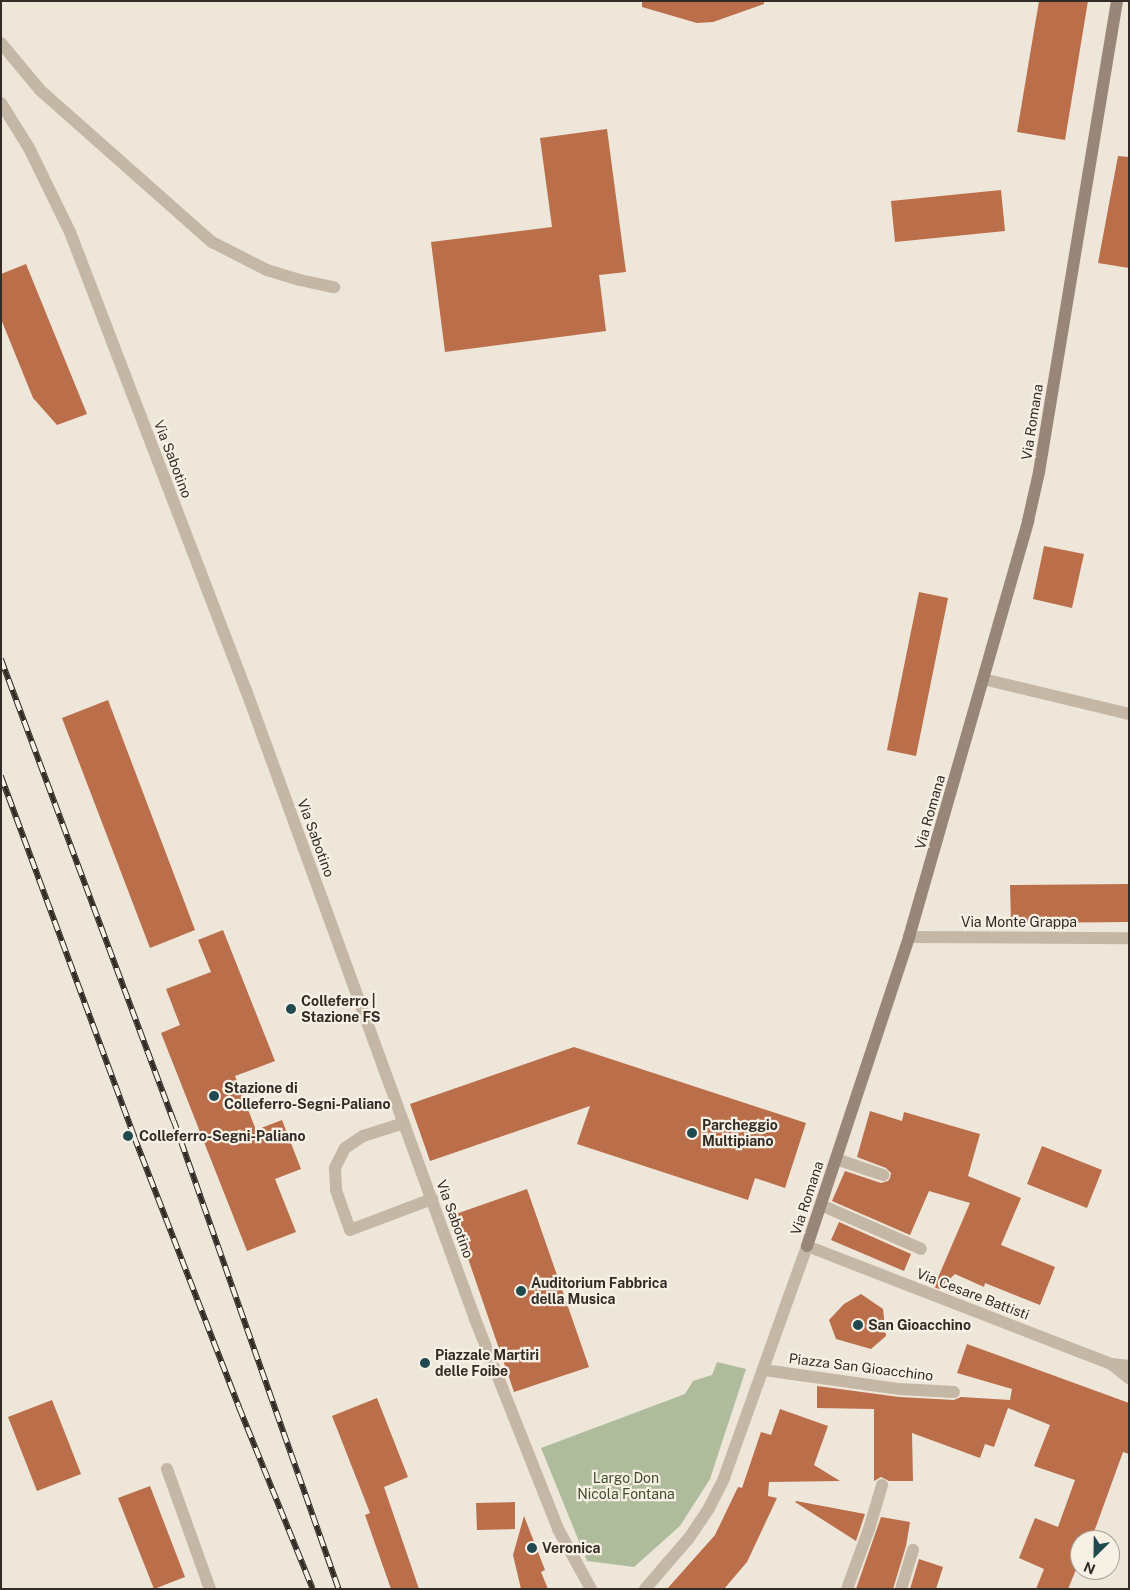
<!DOCTYPE html>
<style>
body{margin:0}
#map{position:relative;width:1130px;height:1590px;overflow:hidden;background:#eee6d9;font-family:"Public Sans",sans-serif}
div>[style]{position:absolute}
.green>*{inset:0;background:#aebc9b}
.building>*{inset:0;background:#bb6e4a}
.lane>*{height:12px;margin:-6px;padding:0 6px;transform-origin:6px;border-radius:6px;background:#c5b7a6}
.street>*{height:12px;margin:-6px;padding:0 6px;transform-origin:6px;border-radius:6px;background:#c5b7a6}
.secondary>*{height:12px;margin:-6px;padding:0 6px;transform-origin:6px;border-radius:6px;background:#988678}
.rail>*{height:5.5px;margin-top:-2.75px;transform-origin:0;background:repeating-linear-gradient(90deg,#f7f0e5 0 11px,#322b26 0 22px);box-sizing:border-box;border-block:1px solid #322b26}
.dots>*{width:14px;height:14px;translate:-50% -50%;box-sizing:border-box;border:2px solid #f7f0e5;border-radius:50%}
span{translate:-50% -50%;white-space:nowrap;text-align:center;line-height:1.15;-webkit-text-stroke:4.5px #f7f0e5;paint-order:stroke}
.street-label{font-size:14px;color:#322b26}
.poi-label{font-size:14px;color:#322b26;font-weight:700}
.left{translate:0 -50%;text-align:left}
.park-label{font-size:14px;color:#3f4e2c}
.frame{position:absolute;inset:0;border:2px solid #322b26;pointer-events:none}
.north{position:absolute;left:1070px;top:1530px;width:50px;height:50px;box-sizing:border-box;background:#f7f0e5;border:1px solid #a8a199;border-radius:50%;rotate:203deg;font-size:14px;font-weight:700;line-height:20px;text-align:center;color:#322b26}
.north::after{content:'';display:block;margin:auto;width:18px;height:22px;background:#204950;clip-path:polygon(50% 0,100% 100%,50% 72%,0 100%)}
</style>
<div id="map">
<div class="green">
<div style="clip-path:polygon(717px 1362px,746px 1369px,710px 1479px,680px 1526px,634px 1567px,587px 1561px,541px 1448px,685px 1394px,693px 1381px,712px 1375px)"></div>
</div>
<div class="building">
<div style="clip-path:polygon(642px 1px,764px 1px,764px 4px,713px 22px,697px 23px,642px 7px)"></div>
<div style="clip-path:polygon(1039px 1px,1088px 1px,1065px 140px,1017px 132px)"></div>
<div style="clip-path:polygon(607px 129px,626px 272px,599px 275px,606px 331px,445px 352px,431px 242px,552px 227px,540px 138px)"></div>
<div style="clip-path:polygon(1118px 156px,1129px 157px,1129px 268px,1098px 263px)"></div>
<div style="clip-path:polygon(1001px 190px,1005px 231px,895px 242px,891px 201px)"></div>
<div style="clip-path:polygon(26px 264px,87px 414px,57px 425px,33px 398px,1px 319px,1px 274px)"></div>
<div style="clip-path:polygon(1044px 546px,1084px 554px,1072px 608px,1033px 599px)"></div>
<div style="clip-path:polygon(919px 592px,948px 598px,916px 756px,887px 750px)"></div>
<div style="clip-path:polygon(108px 700px,195px 930px,150px 948px,62px 718px)"></div>
<div style="clip-path:polygon(1129px 884px,1129px 922px,1011px 923px,1010px 885px)"></div>
<div style="clip-path:polygon(223px 930px,275px 1061px,235px 1076px,256px 1130px,282px 1120px,301px 1169px,275px 1179px,296px 1232px,247px 1251px,161px 1033px,180px 1025px,166px 989px,211px 972px,198px 940px)"></div>
<div style="clip-path:polygon(574px 1047px,806px 1123px,785px 1188px,755px 1178px,748px 1200px,577px 1144px,590px 1106px,430px 1161px,410px 1104px)"></div>
<div style="clip-path:polygon(870px 1111px,902px 1121px,904px 1112px,980px 1134px,968px 1176px,1021px 1198px,1001px 1245px,1055px 1267px,1040px 1305px,985px 1283px,984px 1287px,955px 1274px,939px 1289px,934px 1287px,970px 1203px,929px 1191px,910px 1235px,832px 1201px,845px 1171px,881px 1183px,888px 1181px,890px 1178px,891px 1173px,886px 1168px,857px 1157px)"></div>
<div style="clip-path:polygon(1042px 1146px,1102px 1170px,1087px 1208px,1027px 1184px)"></div>
<div style="clip-path:polygon(527px 1189px,589px 1367px,514px 1392px,453px 1215px)"></div>
<div style="clip-path:polygon(839px 1222px,911px 1254px,904px 1271px,831px 1240px)"></div>
<div style="clip-path:polygon(861px 1294px,883px 1309px,886px 1336px,871px 1349px,836px 1339px,829px 1320px,844px 1304px)"></div>
<div style="clip-path:polygon(967px 1344px,1129px 1403px,1129px 1454px,1123px 1452px,1094px 1532px,1092px 1531px,1088px 1540px,1080px 1540px,1080px 1560px,1068px 1589px,1036px 1589px,1044px 1569px,1019px 1558px,1035px 1518px,1058px 1527px,1075px 1480px,1034px 1466px,1050px 1425px,1008px 1408px,994px 1447px,985px 1444px,980px 1458px,912px 1433px,913px 1481px,889px 1481px,881px 1477px,874px 1481px,874px 1409px,817px 1408px,817px 1386px,899px 1397px,954px 1400px,961px 1397px,1010px 1400px,1012px 1389px,957px 1373px)"></div>
<div style="clip-path:polygon(377px 1398px,408px 1477px,384px 1487px,419px 1589px,391px 1589px,365px 1515px,370px 1513px,332px 1416px)"></div>
<div style="clip-path:polygon(52px 1400px,81px 1474px,37px 1491px,8px 1417px)"></div>
<div style="clip-path:polygon(780px 1409px,828px 1426px,814px 1465px,840px 1481px,769px 1482px,768px 1496px,777px 1498px,747px 1562px,724px 1589px,667px 1589px,715px 1535px,738px 1487px,742px 1488px,761px 1432px,771px 1435px)"></div>
<div style="clip-path:polygon(150px 1486px,185px 1577px,154px 1589px,118px 1498px)"></div>
<div style="clip-path:polygon(796px 1501px,865px 1514px,856px 1541px,795px 1502px)"></div>
<div style="clip-path:polygon(515px 1502px,515px 1529px,477px 1530px,476px 1503px)"></div>
<div style="clip-path:polygon(524px 1516px,545px 1570px,541px 1572px,548px 1589px,521px 1589px,513px 1555px)"></div>
<div style="clip-path:polygon(881px 1517px,910px 1522px,906px 1546px,893px 1589px,856px 1589px)"></div>
<div style="clip-path:polygon(919px 1559px,943px 1567px,936px 1589px,910px 1589px)"></div>
</div>
<div class="lane">
<div style="left:1px;top:43px;width:61px;rotate:50.3deg"></div>
<div style="left:40px;top:90px;width:230px;rotate:41.5deg"></div>
<div style="left:212px;top:242px;width:62px;rotate:27deg"></div>
<div style="left:267px;top:270px;width:34px;rotate:17deg"></div>
<div style="left:300px;top:280px;width:35px;rotate:12deg"></div>
<div style="left:983px;top:679px;width:150px;rotate:13.5deg"></div>
<div style="left:404px;top:1123px;width:43px;rotate:162.4deg"></div>
<div style="left:363px;top:1136px;width:22px;rotate:146deg"></div>
<div style="left:345px;top:1148px;width:22px;rotate:117deg"></div>
<div style="left:335px;top:1168px;width:22px;rotate:87deg"></div>
<div style="left:336px;top:1190px;width:42px;rotate:70.7deg"></div>
<div style="left:350px;top:1230px;width:88px;rotate:-20.7deg"></div>
<div style="left:821px;top:1205px;width:109px;rotate:23.7deg"></div>
<div style="left:167px;top:1469px;width:127px;rotate:70.3deg"></div>
</div>
<div class="street">
<div style="left:1px;top:103px;width:53px;rotate:58.1deg"></div>
<div style="left:29px;top:148px;width:93px;rotate:64deg"></div>
<div style="left:70px;top:232px;width:491px;rotate:69deg"></div>
<div style="left:246px;top:690px;width:669px;rotate:69.99deg"></div>
<div style="left:475px;top:1319px;width:226px;rotate:68.4deg"></div>
<div style="left:558px;top:1529px;width:68px;rotate:61.2deg"></div>
<div style="left:909px;top:937px;width:220px;rotate:0.3deg"></div>
<div style="left:836px;top:1159px;width:50px;rotate:18.8deg"></div>
<div style="left:1111px;top:1364px;width:23px;rotate:38deg"></div>
<div style="left:764px;top:1370px;width:137px;rotate:8deg"></div>
<div style="left:900px;top:1389px;width:54px;rotate:3.2deg"></div>
<div style="left:645px;top:1589px;width:67px;rotate:-49.2deg"></div>
<div style="left:689px;top:1538px;width:36px;rotate:-56deg"></div>
<div style="left:709px;top:1508px;width:34px;rotate:-63deg"></div>
<div style="left:724px;top:1478px;width:246px;rotate:-70.3deg"></div>
<div style="left:807px;top:1246px;width:326px;rotate:21.2deg"></div>
<div style="left:1111px;top:1364px;width:18px;rotate:6deg"></div>
<div style="left:847px;top:1589px;width:64px;rotate:-69.9deg"></div>
<div style="left:869px;top:1529px;width:46px;rotate:-73.5deg"></div>
<div style="left:901px;top:1589px;width:41px;rotate:-72.9deg"></div>
</div>
<div class="secondary">
<div style="left:807px;top:1246px;width:325px;rotate:-71.7deg"></div>
<div style="left:909px;top:937px;width:433px;rotate:-74deg"></div>
<div style="left:1028px;top:521px;width:50px;rotate:-77.3deg"></div>
<div style="left:1039px;top:472px;width:477px;rotate:-80.6deg"></div>
</div>
<div class="rail">
<div style="left:1px;top:659px;width:493px;rotate:69.5deg"></div>
<div style="left:174px;top:1121px;width:496px;rotate:70.6deg"></div>
<div style="left:1px;top:776px;width:384px;rotate:69.7deg"></div>
<div style="left:134px;top:1136px;width:291px;rotate:68.8deg"></div>
<div style="left:239px;top:1407px;width:196px;rotate:67.9deg"></div>
</div>
<div class="dots">
<div style="left:291px;top:1009px;background:#204950"></div>
<div style="left:214px;top:1096px;background:#204950"></div>
<div style="left:692px;top:1133px;background:#204950"></div>
<div style="left:128px;top:1136px;background:#204950"></div>
<div style="left:521px;top:1291px;background:#204950"></div>
<div style="left:858px;top:1325px;background:#204950"></div>
<div style="left:425px;top:1363px;background:#204950"></div>
<div style="left:532px;top:1548px;background:#204950"></div>
</div>
<div class="street-label">
<span style="left:1032px;top:422px;rotate:-81deg">Via Romana</span>
<span style="left:173px;top:459px;rotate:69deg">Via Sabotino</span>
<span style="left:930px;top:812px;rotate:-74deg">Via Romana</span>
<span style="left:316px;top:838px;rotate:70deg">Via Sabotino</span>
<span style="left:1019px;top:922px">Via Monte Grappa</span>
<span style="left:807px;top:1198px;rotate:-72deg">Via Romana</span>
<span style="left:455px;top:1219px;rotate:70deg">Via Sabotino</span>
<span style="left:973px;top:1294px;rotate:21deg">Via Cesare Battisti</span>
<span style="left:861px;top:1367px;rotate:7deg">Piazza San Gioacchino</span>
</div>
<div class="poi-label">
<span class="left" style="left:301px;top:1009px">Colleferro |<br>Stazione FS</span>
<span class="left" style="left:224px;top:1096px">Stazione di<br>Colleferro-Segni-Paliano</span>
<span class="left" style="left:702px;top:1133px">Parcheggio<br>Multipiano</span>
<span class="left" style="left:139px;top:1136px">Colleferro-Segni-Paliano</span>
<span class="left" style="left:531px;top:1291px">Auditorium Fabbrica<br>della Musica</span>
<span class="left" style="left:868px;top:1325px">San Gioacchino</span>
<span class="left" style="left:435px;top:1363px">Piazzale Martiri<br>delle Foibe</span>
<span class="left" style="left:542px;top:1548px">Veronica</span>
</div>
<div class="park-label">
<span style="left:626px;top:1486px">Largo Don<br>Nicola Fontana</span>
</div>
<div class="frame"></div>
<div class="north">N</div>
</div>
